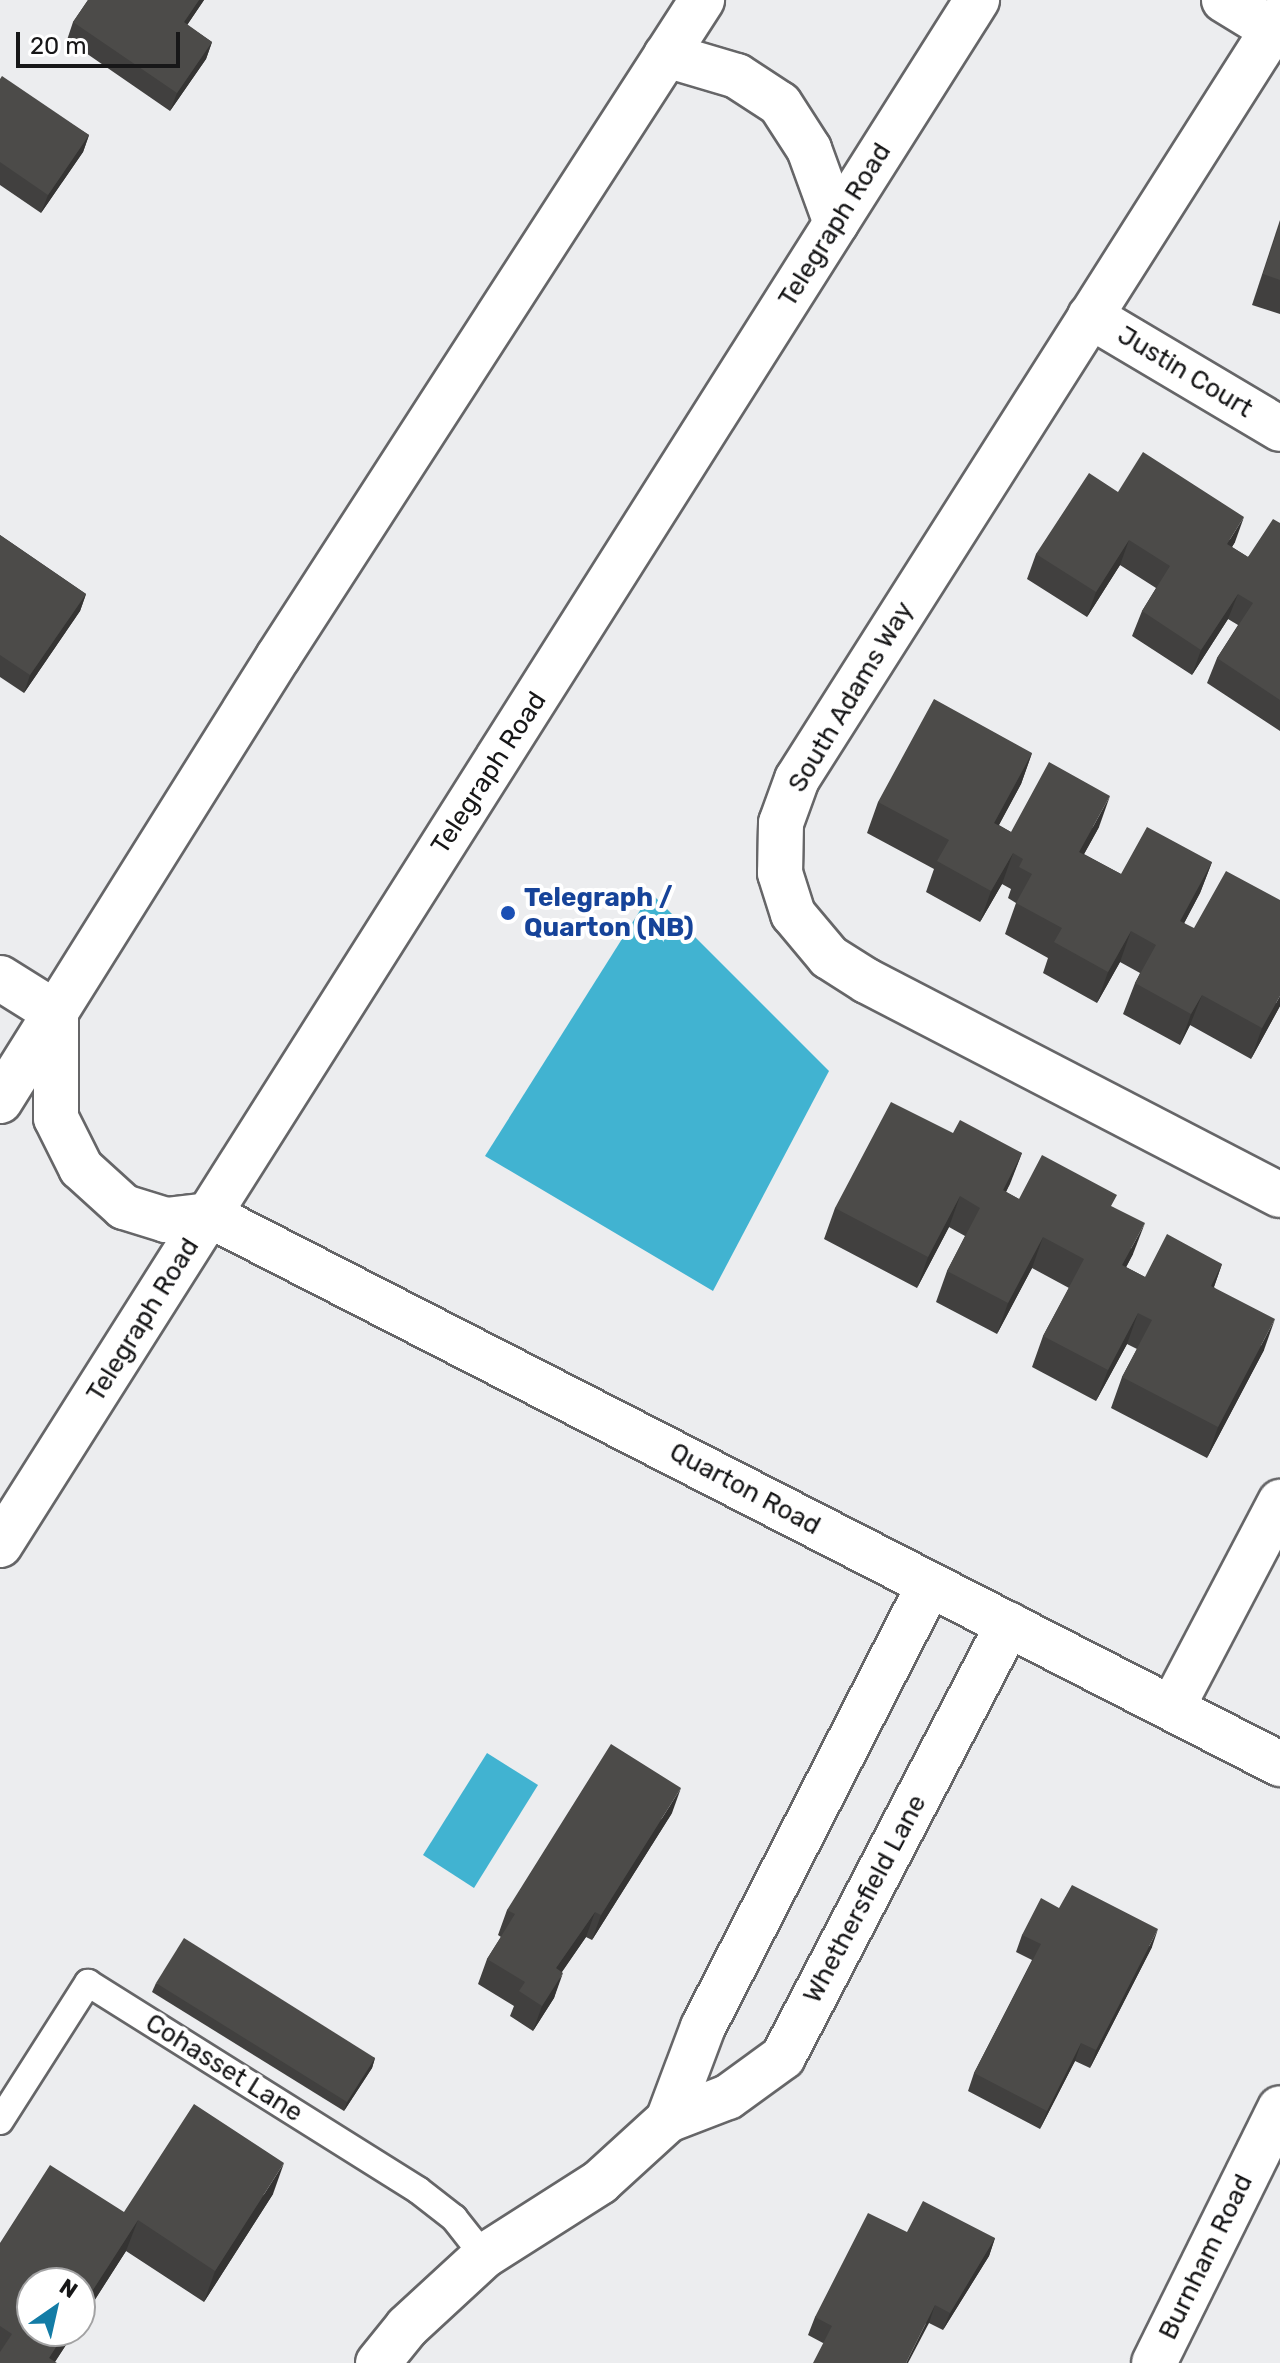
<!DOCTYPE html>
<style>
body{margin:0}
#map{position:relative;width:1280px;height:2363px;overflow:hidden;background:#ecedef;font-family:Rubik,sans-serif}
div>[style]{position:absolute}
.water>*{inset:0;background:#41b3d1}
.roads{filter:drop-shadow(2px 0 #666668) drop-shadow(-2px 0 #666668) drop-shadow(0 2px #666668) drop-shadow(0 -2px #666668)}
.service>*{height:26px;margin:-13px;padding:0 13px;transform-origin:13px;border-radius:13px;background:#fff}
.minor>*{height:44px;margin:-22px;padding:0 22px;transform-origin:22px;border-radius:22px;background:#fff}
.tertiary>*{height:44px;margin:-22px;padding:0 22px;transform-origin:22px;border-radius:22px;background:#fff}
.trunk>*{height:44px;margin:-22px;padding:0 22px;transform-origin:22px;border-radius:22px;background:#fff}
.wall>*{inset:0;background:#41403f}
.shaded-wall>*{inset:0;background:#353433}
.building>*{inset:0;background:#4c4b49}
.dots>*{width:22px;height:22px;translate:-50% -50%;box-sizing:border-box;border:4px solid #fff;border-radius:50%}
span{translate:-50% -50%;white-space:nowrap;text-align:center;line-height:1.15;-webkit-text-stroke:8px #fff;paint-order:stroke}
.street-label{font-size:26px;color:#171718}
.transit-label{font-size:26px;color:#164399;font-weight:700}
.left{translate:0 -50%;text-align:left}
.north{position:absolute;left:16px;top:2267px;width:80px;height:80px;box-sizing:border-box;background:#fff;border:2px solid #a2a2a3;border-radius:50%;rotate:34deg;font-size:22px;font-weight:700;line-height:32px;text-align:center;color:#171718}
.north::after{content:'';display:block;margin:auto;width:28px;height:36px;background:#137ca6;clip-path:polygon(50% 0,100% 100%,50% 72%,0 100%)}
.scale{position:absolute;left:16px;top:32px;width:164px;height:36px;box-sizing:border-box;border:4px solid #171718;border-top:0;padding-left:10px;font-size:24px;line-height:28px;white-space:nowrap;color:#171718;-webkit-text-stroke:6px #fff;paint-order:stroke}
</style>
<div id="map">
<div class="water">
<div style="clip-path:polygon(651px 893px,829px 1071px,713px 1291px,485px 1156px)"></div>
<div style="clip-path:polygon(487px 1753px,538px 1785px,474px 1888px,423px 1855px)"></div>
</div>
<div class="roads">
<div class="service">
<div style="left:0;top:2121px;width:164px;rotate:-57.5deg"></div>
<div style="left:88px;top:1983px;width:390px;rotate:32.1deg"></div>
<div style="left:418px;top:2190px;width:46px;rotate:37.9deg"></div>
<div style="left:454px;top:2218px;width:48px;rotate:51.7deg"></div>
</div>
<div class="minor">
<div style="left:1224px;top:0;width:57px;rotate:31.5deg"></div>
<div style="left:1280px;top:18px;width:901px;rotate:122.4deg"></div>
<div style="left:797px;top:779px;width:47px;rotate:110deg"></div>
<div style="left:781px;top:823px;width:50px;rotate:91.1deg"></div>
<div style="left:780px;top:873px;width:43px;rotate:72.4deg"></div>
<div style="left:793px;top:914px;width:56px;rotate:50.1deg"></div>
<div style="left:829px;top:957px;width:45px;rotate:32.3deg"></div>
<div style="left:867px;top:981px;width:465px;rotate:27.4deg"></div>
<div style="left:1090px;top:316px;width:221px;rotate:30.7deg"></div>
<div style="left:0;top:978px;width:66px;rotate:32deg"></div>
<div style="left:1172px;top:1708px;width:233px;rotate:-62.3deg"></div>
<div style="left:668px;top:2120px;width:99px;rotate:-69.4deg"></div>
<div style="left:703px;top:2027px;width:496px;rotate:-62.9deg"></div>
<div style="left:378px;top:2363px;width:46px;rotate:-51.1deg"></div>
<div style="left:407px;top:2327px;width:105px;rotate:-42.7deg"></div>
<div style="left:484px;top:2256px;width:138px;rotate:-32.5deg"></div>
<div style="left:600px;top:2182px;width:92px;rotate:-42.4deg"></div>
<div style="left:668px;top:2120px;width:64px;rotate:-21deg"></div>
<div style="left:728px;top:2097px;width:68px;rotate:-36deg"></div>
<div style="left:783px;top:2057px;width:488px;rotate:-62.5deg"></div>
<div style="left:1154px;top:2363px;width:284px;rotate:-63.7deg"></div>
</div>
<div class="tertiary">
<div style="left:209px;top:1215px;width:1204px;rotate:27.14deg"></div>
</div>
<div class="trunk">
<div style="left:666px;top:55px;width:74px;rotate:16.5deg"></div>
<div style="left:737px;top:76px;width:51px;rotate:33.1deg"></div>
<div style="left:780px;top:104px;width:54px;rotate:57.2deg"></div>
<div style="left:809px;top:149px;width:79px;rotate:70deg"></div>
<div style="left:56px;top:1013px;width:105px;rotate:90deg"></div>
<div style="left:56px;top:1118px;width:56px;rotate:63.4deg"></div>
<div style="left:81px;top:1168px;width:58px;rotate:42.2deg"></div>
<div style="left:124px;top:1207px;width:44px;rotate:17.2deg"></div>
<div style="left:166px;top:1220px;width:43px;rotate:-6.6deg"></div>
<div style="left:0;top:1101px;width:524px;rotate:-57.95deg"></div>
<div style="left:278px;top:657px;width:782px;rotate:-57.16deg"></div>
<div style="left:0;top:1545px;width:1828px;rotate:-57.69deg"></div>
</div>
</div>
<div class="wall">
<div style="clip-path:polygon(88px 0,204px 0,187px 25px,212px 42px,206px 59px,170px 111px,67px 40px,73px 22px)"></div>
<div style="clip-path:polygon(0 79px,89px 135px,83px 152px,41px 213px,0 185px)"></div>
<div style="clip-path:polygon(1280px 220px,1280px 314px,1252px 305px)"></div>
<div style="clip-path:polygon(1118px 492px,1235px 542px,1232px 547px,1248px 557px,1280px 523px,1280px 731px,1207px 683px,1217px 658px,1238px 625px,1228px 619px,1192px 675px,1132px 636px,1142px 611px,1156px 588px,1120px 565px,1087px 617px,1027px 579px,1036px 554px)"></div>
<div style="clip-path:polygon(0 535px,86px 594px,80px 611px,24px 693px,0 677px)"></div>
<div style="clip-path:polygon(1032px 753px,1021px 784px,999px 825px,1011px 832px,1099px 827px,1084px 854px,1121px 874px,1212px 862px,1200px 893px,1184px 923px,1280px 1006px,1251px 1059px,1190px 1025px,1180px 1045px,1123px 1014px,1135px 983px,1140px 973px,1120px 962px,1097px 1003px,1043px 973px,1048px 958px,1005px 934px,1016px 903px,1008px 898px,1011px 889px,1002px 884px,980px 922px,926px 892px,934px 869px,867px 833px,878px 802px)"></div>
<div style="clip-path:polygon(953px 1133px,1022px 1153px,1006px 1192px,1019px 1199px,1113px 1207px,1133px 1254px,1126px 1267px,1145px 1277px,1222px 1264px,1214px 1287px,1264px 1350px,1207px 1458px,1111px 1408px,1122px 1377px,1137px 1349px,1127px 1344px,1096px 1401px,1032px 1367px,1043px 1336px,1069px 1288px,1032px 1268px,997px 1334px,936px 1302px,947px 1271px,965px 1236px,949px 1227px,917px 1288px,824px 1239px,835px 1208px)"></div>
<div style="clip-path:polygon(672px 1813px,592px 1940px,586px 1937px,562px 1972px,554px 1998px,533px 2031px,510px 2016px,514px 2006px,478px 1984px,487px 1959px,501px 1937px,498px 1935px,507px 1910px)"></div>
<div style="clip-path:polygon(1059px 1908px,1152px 1947px,1090px 2068px,1075px 2061px,1040px 2129px,968px 2091px,974px 2073px,1032px 1960px,1016px 1952px,1022px 1935px)"></div>
<div style="clip-path:polygon(156px 1983px,375px 2058px,372px 2068px,344px 2111px,152px 1992px)"></div>
<div style="clip-path:polygon(273px 2194px,204px 2302px,126px 2251px,80px 2323px,80px 2283px,32px 2331px,75px 2331px,55px 2362px,0 2363px,0 2243px,124px 2212px)"></div>
<div style="clip-path:polygon(907px 2232px,995px 2238px,989px 2256px,943px 2330px,929px 2323px,823px 2343px,808px 2335px,815px 2317px)"></div>
</div>
<div class="shaded-wall">
<div style="clip-path:polygon(199px 0,204px 0,177px 40px,184px 22px)"></div>
<div style="clip-path:polygon(212px 42px,206px 59px,170px 111px,177px 93px)"></div>
<div style="clip-path:polygon(89px 135px,83px 152px,41px 213px,48px 195px)"></div>
<div style="clip-path:polygon(1244px 517px,1235px 542px,1218px 569px,1227px 544px)"></div>
<div style="clip-path:polygon(1129px 540px,1120px 565px,1087px 617px,1096px 592px)"></div>
<div style="clip-path:polygon(86px 594px,80px 611px,24px 693px,30px 675px)"></div>
<div style="clip-path:polygon(1238px 594px,1228px 619px,1192px 675px,1201px 650px)"></div>
<div style="clip-path:polygon(1032px 753px,1021px 784px,983px 854px,994px 823px)"></div>
<div style="clip-path:polygon(1110px 796px,1099px 827px,1068px 883px,1079px 852px)"></div>
<div style="clip-path:polygon(1013px 853px,1002px 884px,980px 922px,991px 891px)"></div>
<div style="clip-path:polygon(1212px 862px,1200px 893px,1169px 952px,1180px 921px)"></div>
<div style="clip-path:polygon(1131px 931px,1120px 962px,1097px 1003px,1108px 972px)"></div>
<div style="clip-path:polygon(1202px 995px,1190px 1025px,1180px 1045px,1191px 1014px)"></div>
<div style="clip-path:polygon(1280px 996px,1280px 1006px,1251px 1059px,1262px 1028px)"></div>
<div style="clip-path:polygon(1022px 1153px,1010px 1184px,991px 1221px,1003px 1190px)"></div>
<div style="clip-path:polygon(960px 1196px,949px 1227px,917px 1288px,928px 1257px)"></div>
<div style="clip-path:polygon(1145px 1223px,1133px 1254px,1111px 1296px,1122px 1265px)"></div>
<div style="clip-path:polygon(1043px 1237px,1032px 1268px,997px 1334px,1008px 1303px)"></div>
<div style="clip-path:polygon(1222px 1264px,1211px 1295px,1211px 1286px)"></div>
<div style="clip-path:polygon(1138px 1313px,1127px 1344px,1096px 1401px,1108px 1370px)"></div>
<div style="clip-path:polygon(1275px 1319px,1264px 1350px,1207px 1458px,1218px 1427px)"></div>
<div style="clip-path:polygon(681px 1788px,672px 1813px,592px 1940px,601px 1915px)"></div>
<div style="clip-path:polygon(595px 1912px,586px 1937px,547px 1993px,556px 1968px)"></div>
<div style="clip-path:polygon(1158px 1929px,1152px 1947px,1090px 2068px,1096px 2050px)"></div>
<div style="clip-path:polygon(563px 1973px,554px 1998px,533px 2031px,542px 2006px)"></div>
<div style="clip-path:polygon(1081px 2043px,1075px 2061px,1040px 2129px,1047px 2111px)"></div>
<div style="clip-path:polygon(375px 2058px,372px 2068px,344px 2111px,347px 2102px)"></div>
<div style="clip-path:polygon(284px 2163px,273px 2194px,204px 2302px,215px 2271px)"></div>
<div style="clip-path:polygon(138px 2220px,126px 2251px,80px 2323px,80px 2310px)"></div>
<div style="clip-path:polygon(995px 2238px,989px 2256px,943px 2330px,950px 2313px)"></div>
<div style="clip-path:polygon(935px 2305px,929px 2323px,908px 2363px,906px 2363px)"></div>
<div style="clip-path:polygon(66px 2331px,75px 2331px,54px 2363px,49px 2358px)"></div>
</div>
<div class="building">
<div style="clip-path:polygon(88px 0,199px 0,184px 22px,212px 42px,177px 93px,73px 22px)"></div>
<div style="clip-path:polygon(2px 76px,89px 135px,48px 195px,0 162px,0 79px)"></div>
<div style="clip-path:polygon(1280px 223px,1280px 280px,1263px 274px)"></div>
<div style="clip-path:polygon(1143px 452px,1244px 517px,1227px 544px,1248px 557px,1273px 519px,1280px 523px,1280px 700px,1217px 658px,1253px 603px,1238px 594px,1201px 650px,1142px 611px,1170px 566px,1129px 540px,1096px 592px,1036px 554px,1089px 473px,1118px 492px)"></div>
<div style="clip-path:polygon(0 535px,86px 594px,30px 675px,0 655px)"></div>
<div style="clip-path:polygon(934px 699px,1032px 753px,994px 823px,1011px 832px,1049px 762px,1110px 796px,1079px 852px,1121px 874px,1147px 827px,1212px 862px,1180px 921px,1194px 928px,1226px 871px,1280px 900px,1280px 996px,1262px 1028px,1202px 995px,1191px 1014px,1135px 983px,1156px 945px,1131px 931px,1108px 972px,1054px 942px,1062px 928px,1016px 903px,1032px 874px,1019px 867px,1023px 859px,1013px 853px,991px 891px,937px 861px,949px 840px,878px 802px)"></div>
<div style="clip-path:polygon(891px 1102px,953px 1133px,960px 1120px,1022px 1153px,1003px 1190px,1019px 1199px,1042px 1155px,1117px 1195px,1111px 1206px,1145px 1223px,1122px 1265px,1145px 1277px,1167px 1234px,1222px 1264px,1211px 1286px,1275px 1319px,1218px 1427px,1122px 1377px,1152px 1320px,1138px 1313px,1108px 1370px,1043px 1336px,1084px 1259px,1043px 1237px,1008px 1303px,947px 1271px,980px 1208px,960px 1196px,928px 1257px,835px 1208px)"></div>
<div style="clip-path:polygon(611px 1744px,681px 1788px,601px 1915px,595px 1912px,556px 1968px,563px 1973px,542px 2006px,519px 1991px,525px 1982px,487px 1959px,515px 1914px,507px 1910px)"></div>
<div style="clip-path:polygon(1072px 1885px,1158px 1929px,1096px 2050px,1081px 2043px,1047px 2111px,974px 2073px,1041px 1944px,1022px 1935px,1041px 1898px,1059px 1908px)"></div>
<div style="clip-path:polygon(184px 1938px,375px 2058px,347px 2102px,156px 1983px)"></div>
<div style="clip-path:polygon(194px 2104px,284px 2163px,215px 2271px,138px 2220px,80px 2310px,80px 2283px,32px 2283px,32px 2331px,66px 2331px,49px 2358px,57px 2363px,0 2363px,0 2352px,12px 2334px,0 2326px,0 2243px,50px 2165px,124px 2212px)"></div>
<div style="clip-path:polygon(923px 2201px,995px 2238px,950px 2313px,935px 2305px,906px 2363px,813px 2363px,832px 2326px,815px 2317px,868px 2213px,907px 2232px)"></div>
</div>
<div class="dots">
<div style="left:508px;top:913px;background:#1a4fb4"></div>
</div>
<div class="street-label">
<span style="left:835px;top:225px;rotate:-58deg">Telegraph Road</span>
<span style="left:1185px;top:372px;rotate:31deg">Justin Court</span>
<span style="left:851px;top:697px;rotate:-59deg">South Adams Way</span>
<span style="left:489px;top:773px;rotate:-57deg">Telegraph Road</span>
<span style="left:143px;top:1320px;rotate:-58deg">Telegraph Road</span>
<span style="left:745px;top:1489px;rotate:28deg">Quarton Road</span>
<span style="left:865px;top:1899px;rotate:-62deg">Whethersfield Lane</span>
<span style="left:224px;top:2068px;rotate:32deg">Cohasset Lane</span>
<span style="left:1206px;top:2257px;rotate:-64deg">Burnham Road</span>
</div>
<div class="transit-label">
<span class="left" style="left:524px;top:913px">Telegraph /<br>Quarton (NB)</span>
</div>
<div class="north">N</div>
<div class="scale">20 m</div>
</div>
